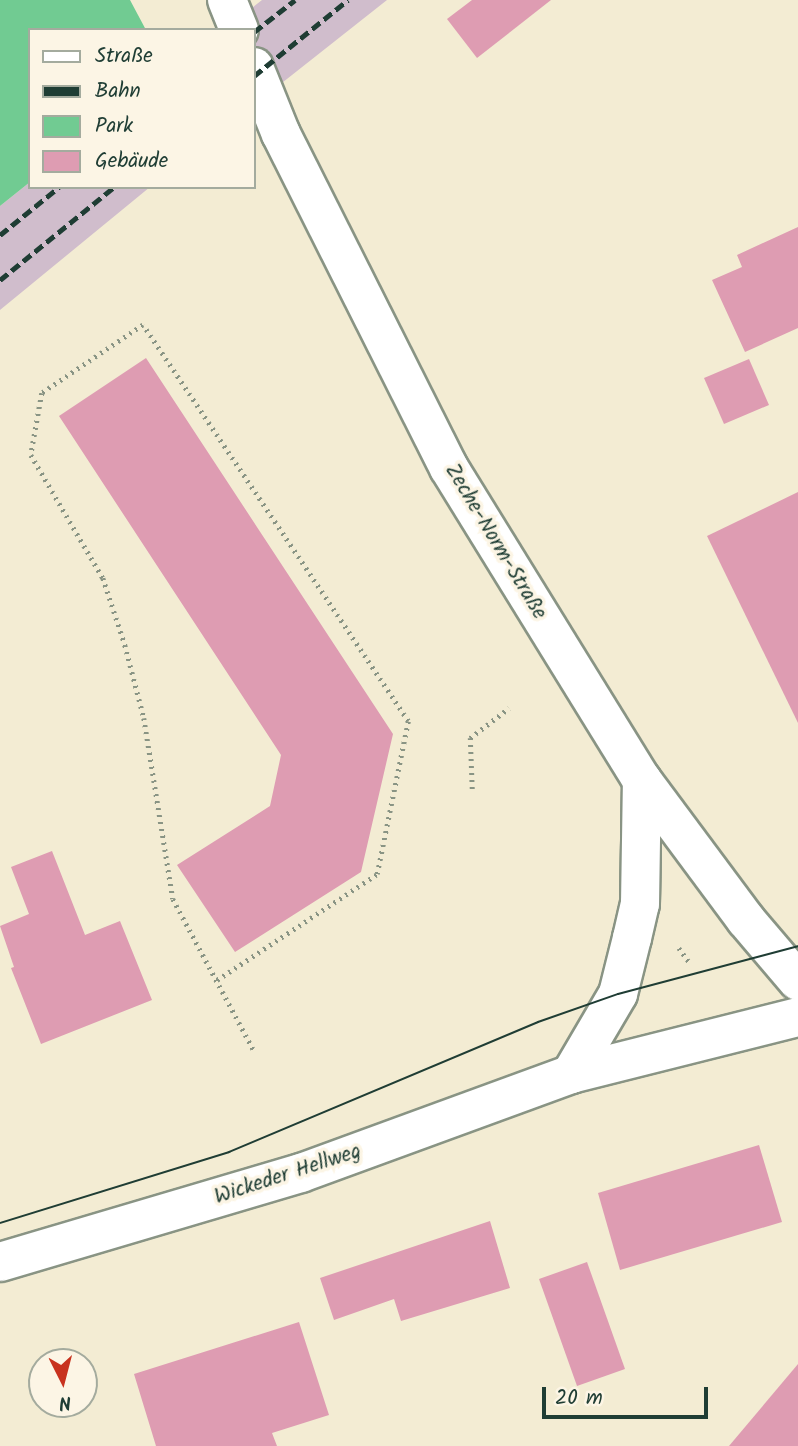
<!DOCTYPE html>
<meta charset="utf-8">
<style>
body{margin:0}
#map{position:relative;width:798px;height:1446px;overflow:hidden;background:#f3ecd3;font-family:Kalam,sans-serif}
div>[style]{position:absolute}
.industrial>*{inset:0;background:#d0bdcc}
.green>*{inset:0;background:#71cb92}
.building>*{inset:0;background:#de9cb2}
.path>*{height:4.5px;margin-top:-2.25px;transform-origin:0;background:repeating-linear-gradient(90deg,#899484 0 2px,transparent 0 7px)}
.roads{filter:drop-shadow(2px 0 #899484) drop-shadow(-2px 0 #899484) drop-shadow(0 2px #899484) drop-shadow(0 -2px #899484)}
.street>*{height:38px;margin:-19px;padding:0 19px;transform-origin:19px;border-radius:19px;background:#fff}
.secondary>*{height:38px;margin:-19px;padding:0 19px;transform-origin:19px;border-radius:19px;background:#fff}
.tram>*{height:2px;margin:-1px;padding:0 1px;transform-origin:1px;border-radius:1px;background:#1f3d34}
.rail>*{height:5px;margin-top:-2.5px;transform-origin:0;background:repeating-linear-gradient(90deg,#1f3d34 0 10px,transparent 0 15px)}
span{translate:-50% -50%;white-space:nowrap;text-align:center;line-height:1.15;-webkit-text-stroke:7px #fcf5e5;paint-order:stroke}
.street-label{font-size:21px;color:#1f3d34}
.legend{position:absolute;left:28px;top:28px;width:228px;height:161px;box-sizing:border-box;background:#fcf5e5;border:2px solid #a4ab9e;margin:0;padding:9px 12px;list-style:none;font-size:21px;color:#1f3d34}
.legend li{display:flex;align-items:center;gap:14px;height:35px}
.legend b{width:35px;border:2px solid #a4ab9e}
.north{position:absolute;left:28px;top:1348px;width:70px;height:70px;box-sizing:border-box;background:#fcf5e5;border:2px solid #a4ab9e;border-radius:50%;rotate:174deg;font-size:19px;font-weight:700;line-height:28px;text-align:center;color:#1f3d34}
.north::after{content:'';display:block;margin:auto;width:24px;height:32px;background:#c8321e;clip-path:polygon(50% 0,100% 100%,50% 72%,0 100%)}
.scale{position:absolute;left:542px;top:1387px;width:166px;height:32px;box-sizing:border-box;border:4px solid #1f3d34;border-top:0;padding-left:9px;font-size:21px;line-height:24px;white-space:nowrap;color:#1f3d34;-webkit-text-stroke:5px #fcf5e5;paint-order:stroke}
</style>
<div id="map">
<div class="industrial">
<div style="clip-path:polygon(262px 0,387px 0,254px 105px,254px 30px,224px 30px)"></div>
<div style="clip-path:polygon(30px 182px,30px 187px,150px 187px,0 310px,0 206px)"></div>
</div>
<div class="green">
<div style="clip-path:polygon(0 0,130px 0,146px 30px,30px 30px,30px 182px,0 206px)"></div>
</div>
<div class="building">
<div style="clip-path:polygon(472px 0,551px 0,477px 58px,447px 19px)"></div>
<div style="clip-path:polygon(798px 227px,798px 328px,745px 352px,712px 280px,742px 267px,737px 255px)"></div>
<div style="clip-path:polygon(146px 358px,393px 734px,361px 872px,235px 952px,177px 865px,270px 806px,281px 755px,59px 416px)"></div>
<div style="clip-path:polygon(749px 359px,769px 405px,724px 424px,704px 378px)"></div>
<div style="clip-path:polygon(798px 492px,798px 723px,707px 536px)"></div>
<div style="clip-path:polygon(52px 851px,85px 935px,120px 921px,152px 1000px,41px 1044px,11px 968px,14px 967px,0 926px,29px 914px,11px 867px)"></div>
<div style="clip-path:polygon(759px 1145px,782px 1222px,620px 1270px,598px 1193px)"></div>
<div style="clip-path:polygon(490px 1221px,510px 1288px,401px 1321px,394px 1299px,334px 1320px,320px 1278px)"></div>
<div style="clip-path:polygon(587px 1262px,625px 1369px,577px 1386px,539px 1279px)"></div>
<div style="clip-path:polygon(299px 1322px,329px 1415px,272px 1433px,277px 1446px,156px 1446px,134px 1374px)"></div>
<div style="clip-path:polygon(798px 1364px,798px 1446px,729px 1446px)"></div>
</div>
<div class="path">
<div style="left:472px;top:789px;width:51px;rotate:-92.2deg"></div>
<div style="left:470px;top:738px;width:49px;rotate:-37.6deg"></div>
<div style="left:679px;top:948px;width:17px;rotate:54deg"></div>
<div style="left:217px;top:980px;width:192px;rotate:-33.5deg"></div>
<div style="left:377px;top:874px;width:156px;rotate:-78.5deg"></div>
<div style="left:408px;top:721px;width:476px;rotate:-123.8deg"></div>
<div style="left:143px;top:325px;width:122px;rotate:146deg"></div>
<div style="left:42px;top:393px;width:63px;rotate:100.1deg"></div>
<div style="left:31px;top:455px;width:143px;rotate:59.7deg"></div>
<div style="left:103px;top:578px;width:71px;rotate:71.8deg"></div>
<div style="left:125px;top:645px;width:75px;rotate:75.4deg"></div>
<div style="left:144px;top:718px;width:183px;rotate:80.9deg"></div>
<div style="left:173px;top:899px;width:172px;rotate:61.9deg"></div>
</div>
<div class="roads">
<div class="street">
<div style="left:571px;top:1074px;width:93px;rotate:-59.6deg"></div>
<div style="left:618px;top:994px;width:58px;rotate:-76deg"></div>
<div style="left:632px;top:938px;width:35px;rotate:-77deg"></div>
<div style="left:640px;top:904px;width:124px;rotate:-89.1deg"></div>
<div style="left:0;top:1262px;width:314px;rotate:-16.5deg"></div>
<div style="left:301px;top:1173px;width:288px;rotate:-20.1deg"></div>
<div style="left:571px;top:1074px;width:234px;rotate:-14.1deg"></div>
</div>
<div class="secondary">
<div style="left:227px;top:0;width:32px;rotate:68deg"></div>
<div style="left:254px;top:67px;width:72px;rotate:68.1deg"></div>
<div style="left:281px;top:134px;width:374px;rotate:63.3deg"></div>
<div style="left:449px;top:468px;width:367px;rotate:58.3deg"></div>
<div style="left:642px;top:780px;width:174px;rotate:53.4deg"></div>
<div style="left:746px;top:920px;width:80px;rotate:49.6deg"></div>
</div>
</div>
<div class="tram">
<div style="left:0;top:1223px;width:240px;rotate:-17.2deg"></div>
<div style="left:229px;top:1152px;width:335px;rotate:-22.8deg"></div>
<div style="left:538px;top:1022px;width:85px;rotate:-19.3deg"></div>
<div style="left:618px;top:994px;width:186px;rotate:-14.9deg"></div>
</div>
<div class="rail">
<div style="left:254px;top:32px;width:52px;rotate:-38deg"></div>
<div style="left:254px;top:76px;width:121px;rotate:-39deg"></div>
<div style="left:0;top:235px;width:76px;rotate:-39.1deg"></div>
<div style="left:0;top:280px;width:147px;rotate:-39.2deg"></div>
</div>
<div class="street-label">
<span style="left:495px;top:542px;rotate:59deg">Zeche-Norm-Straße</span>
<span style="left:288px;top:1175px;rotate:-18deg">Wickeder Hellweg</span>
</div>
<ul class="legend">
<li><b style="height:9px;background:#fff"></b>Straße</li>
<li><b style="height:9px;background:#1f3d34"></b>Bahn</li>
<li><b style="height:19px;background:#71cb92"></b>Park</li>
<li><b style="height:19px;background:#de9cb2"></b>Gebäude</li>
</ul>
<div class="north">N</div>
<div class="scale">20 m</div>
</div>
